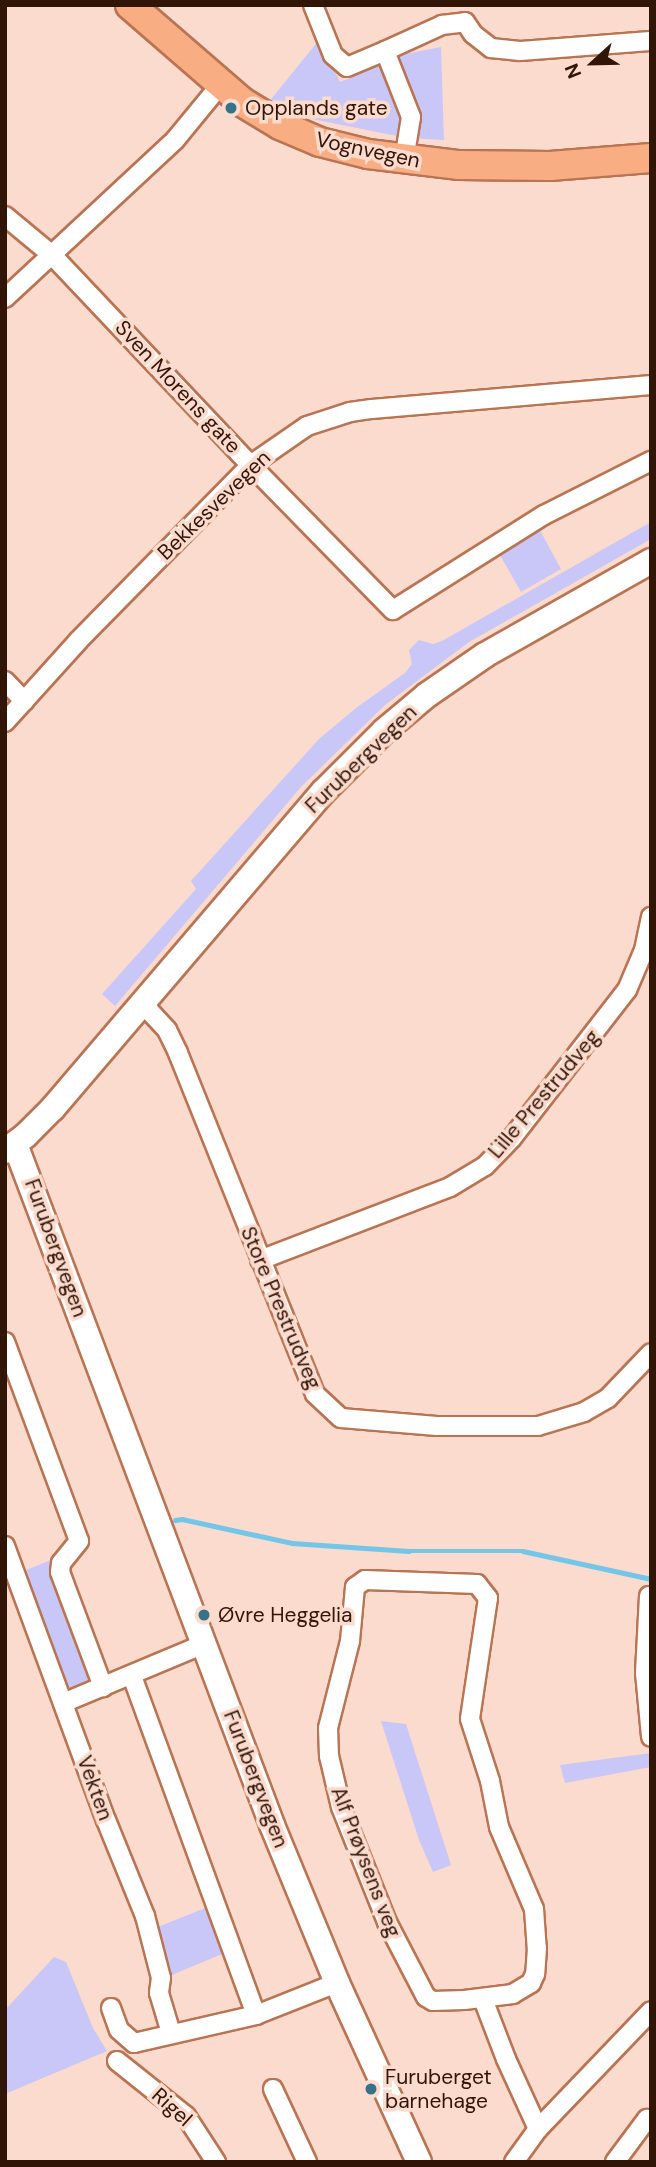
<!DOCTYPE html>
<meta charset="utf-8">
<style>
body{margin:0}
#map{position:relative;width:656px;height:2167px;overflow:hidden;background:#fbdbcd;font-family:"DM Sans",sans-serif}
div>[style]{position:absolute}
.green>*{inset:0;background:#c8c7f7}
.stream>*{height:4.5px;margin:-2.25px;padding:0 2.25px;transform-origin:2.25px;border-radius:2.25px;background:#73c6e7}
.roads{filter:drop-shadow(2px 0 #b97453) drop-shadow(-2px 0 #b97453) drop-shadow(0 2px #b97453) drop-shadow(0 -2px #b97453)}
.minor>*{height:18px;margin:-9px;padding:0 9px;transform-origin:9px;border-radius:9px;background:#fff}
.secondary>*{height:24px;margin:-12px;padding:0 12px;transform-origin:12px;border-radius:12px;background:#fff}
.primary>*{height:28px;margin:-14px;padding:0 14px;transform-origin:14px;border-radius:14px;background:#f9ad83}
.dots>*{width:19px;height:19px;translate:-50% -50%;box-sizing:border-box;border:4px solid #fbdbcd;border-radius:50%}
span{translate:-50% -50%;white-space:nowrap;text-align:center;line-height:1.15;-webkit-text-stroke:7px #fbdbcd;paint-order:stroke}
.poi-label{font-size:21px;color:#311608}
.left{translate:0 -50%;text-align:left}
.street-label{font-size:21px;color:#311608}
.frame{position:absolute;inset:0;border:7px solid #311608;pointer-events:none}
.north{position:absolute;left:558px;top:28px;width:70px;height:70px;-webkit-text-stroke:5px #fbdbcd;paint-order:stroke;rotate:248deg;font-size:19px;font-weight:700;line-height:28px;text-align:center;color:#311608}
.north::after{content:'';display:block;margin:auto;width:24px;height:32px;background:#311608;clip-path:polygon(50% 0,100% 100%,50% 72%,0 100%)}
</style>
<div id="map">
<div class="green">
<div style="clip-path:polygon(319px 40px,340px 82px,410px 53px,441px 47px,444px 140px,407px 138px,337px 124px,288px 114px,268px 103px)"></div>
<div style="clip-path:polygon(651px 522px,651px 539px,469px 642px,385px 705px,301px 787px,115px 1006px,102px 994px,196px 889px,191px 881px,319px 739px,356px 708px,405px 673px,412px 664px,409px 650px,419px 640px,433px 644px,442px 641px)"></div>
<div style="clip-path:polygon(536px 523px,561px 569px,521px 592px,496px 548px)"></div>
<div style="clip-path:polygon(58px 1557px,95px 1680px,76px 1688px,65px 1687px,19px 1573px)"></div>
<div style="clip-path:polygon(381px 1721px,406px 1724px,451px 1865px,433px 1872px,419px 1840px)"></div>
<div style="clip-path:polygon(651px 1753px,651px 1767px,565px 1783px,560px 1765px)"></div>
<div style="clip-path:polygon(210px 1906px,227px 1952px,167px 1977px,153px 1929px)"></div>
<div style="clip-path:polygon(54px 1957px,66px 1962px,93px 2028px,107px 2051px,5px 2094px,5px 2010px)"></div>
</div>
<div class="stream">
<div style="left:175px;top:1520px;width:7px;rotate:-8deg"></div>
<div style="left:182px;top:1519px;width:113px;rotate:12.3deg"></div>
<div style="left:292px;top:1543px;width:117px;rotate:3.9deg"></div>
<div style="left:409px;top:1551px;width:114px"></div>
<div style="left:523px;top:1551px;width:131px;rotate:12.3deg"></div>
</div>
<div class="roads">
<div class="minor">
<div style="left:313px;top:5px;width:54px;rotate:68.2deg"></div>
<div style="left:333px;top:55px;width:18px;rotate:41deg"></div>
<div style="left:347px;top:67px;width:41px;rotate:-22.8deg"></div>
<div style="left:385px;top:51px;width:71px;rotate:68.5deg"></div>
<div style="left:411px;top:117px;width:44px;rotate:99.2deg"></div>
<div style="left:385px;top:51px;width:63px;rotate:-24.5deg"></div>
<div style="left:442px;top:25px;width:23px;rotate:-7deg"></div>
<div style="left:465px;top:22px;width:14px;rotate:56deg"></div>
<div style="left:473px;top:34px;width:23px;rotate:38deg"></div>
<div style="left:491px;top:48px;width:29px;rotate:6deg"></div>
<div style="left:520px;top:51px;width:131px;rotate:-4.4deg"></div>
<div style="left:5px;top:216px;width:61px;rotate:39.7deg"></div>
<div style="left:52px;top:255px;width:272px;rotate:46.6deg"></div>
<div style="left:239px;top:453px;width:220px;rotate:45.6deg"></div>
<div style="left:393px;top:610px;width:178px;rotate:-32.2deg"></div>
<div style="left:544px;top:515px;width:120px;rotate:-26.8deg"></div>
<div style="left:5px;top:298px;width:232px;rotate:-42.9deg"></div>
<div style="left:175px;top:140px;width:72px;rotate:-50.6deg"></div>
<div style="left:5px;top:681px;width:28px;rotate:46deg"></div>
<div style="left:5px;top:722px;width:110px;rotate:-47.9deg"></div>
<div style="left:79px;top:640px;width:247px;rotate:-45.5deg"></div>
<div style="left:252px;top:464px;width:67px;rotate:-34.6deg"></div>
<div style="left:307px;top:426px;width:45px;rotate:-18deg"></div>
<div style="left:350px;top:412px;width:22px;rotate:-8deg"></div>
<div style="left:372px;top:409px;width:280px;rotate:-4.9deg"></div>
<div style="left:142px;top:1003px;width:37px;rotate:47deg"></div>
<div style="left:167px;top:1030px;width:25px;rotate:64deg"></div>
<div style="left:178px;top:1053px;width:367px;rotate:68.1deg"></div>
<div style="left:315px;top:1394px;width:35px;rotate:43deg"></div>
<div style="left:341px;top:1418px;width:96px;rotate:4.8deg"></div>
<div style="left:437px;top:1426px;width:101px"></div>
<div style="left:538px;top:1426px;width:48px;rotate:-16.9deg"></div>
<div style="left:584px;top:1412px;width:28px;rotate:-30deg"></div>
<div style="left:608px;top:1398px;width:62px;rotate:-46.3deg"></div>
<div style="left:260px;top:1260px;width:204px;rotate:-21deg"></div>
<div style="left:450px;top:1187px;width:41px;rotate:-31deg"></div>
<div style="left:485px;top:1166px;width:39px;rotate:-46deg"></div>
<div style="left:512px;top:1138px;width:187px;rotate:-52.2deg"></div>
<div style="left:627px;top:990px;width:43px;rotate:-67deg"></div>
<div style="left:644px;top:950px;width:34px;rotate:-78deg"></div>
<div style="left:5px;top:1342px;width:212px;rotate:69.6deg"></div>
<div style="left:79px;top:1541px;width:28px;rotate:129deg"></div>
<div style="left:61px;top:1563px;width:9px;rotate:96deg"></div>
<div style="left:60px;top:1572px;width:123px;rotate:69.5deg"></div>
<div style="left:5px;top:1546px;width:292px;rotate:69.8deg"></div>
<div style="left:106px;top:1820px;width:104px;rotate:67.9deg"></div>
<div style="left:145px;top:1916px;width:64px;rotate:75.5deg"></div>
<div style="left:161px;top:1978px;width:15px;rotate:98deg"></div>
<div style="left:159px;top:1993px;width:42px;rotate:73.3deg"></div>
<div style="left:365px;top:1580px;width:112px;rotate:2deg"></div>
<div style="left:477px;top:1584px;width:18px;rotate:52deg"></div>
<div style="left:488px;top:1598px;width:122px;rotate:98.5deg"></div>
<div style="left:470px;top:1719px;width:65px;rotate:72.1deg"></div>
<div style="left:490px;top:1781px;width:47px;rotate:78.9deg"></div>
<div style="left:499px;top:1827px;width:89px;rotate:66.9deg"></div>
<div style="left:534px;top:1909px;width:39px;rotate:86deg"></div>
<div style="left:537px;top:1948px;width:26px;rotate:94deg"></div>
<div style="left:535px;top:1974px;width:10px;rotate:114deg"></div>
<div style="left:531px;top:1983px;width:21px;rotate:149deg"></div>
<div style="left:513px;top:1994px;width:49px;rotate:173deg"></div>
<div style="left:464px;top:2000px;width:31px;rotate:178deg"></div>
<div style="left:433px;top:2001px;width:8px;rotate:-150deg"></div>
<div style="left:426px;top:1997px;width:85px;rotate:-117.5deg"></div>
<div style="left:387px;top:1922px;width:124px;rotate:-111.8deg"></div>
<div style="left:341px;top:1807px;width:52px;rotate:-103.2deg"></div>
<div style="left:329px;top:1756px;width:28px;rotate:-92deg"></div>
<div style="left:328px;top:1728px;width:90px;rotate:-75.8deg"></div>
<div style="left:350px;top:1641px;width:54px;rotate:-84.7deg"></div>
<div style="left:355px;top:1587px;width:12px;rotate:-35deg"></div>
<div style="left:649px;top:1596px;width:77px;rotate:93deg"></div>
<div style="left:645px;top:1673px;width:64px;rotate:84.6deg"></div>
<div style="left:132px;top:1676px;width:361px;rotate:69.9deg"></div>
<div style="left:63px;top:1703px;width:153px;rotate:-22.7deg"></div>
<div style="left:483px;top:1999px;width:64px;rotate:69deg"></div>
<div style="left:506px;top:2059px;width:77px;rotate:65.4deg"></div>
<div style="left:111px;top:2008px;width:23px;rotate:70deg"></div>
<div style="left:119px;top:2030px;width:20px;rotate:41deg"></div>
<div style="left:134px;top:2043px;width:125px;rotate:-12.9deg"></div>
<div style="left:256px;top:2015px;width:87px;rotate:-21.6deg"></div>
<div style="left:117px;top:2061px;width:88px;rotate:38.6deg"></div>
<div style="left:186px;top:2116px;width:55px;rotate:56.9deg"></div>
<div style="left:273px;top:2089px;width:81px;rotate:65deg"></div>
<div style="left:514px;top:2162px;width:41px;rotate:-54deg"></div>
<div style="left:538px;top:2129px;width:163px;rotate:-46.2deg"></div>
<div style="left:615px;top:2162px;width:54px;rotate:-53.3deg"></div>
<div style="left:647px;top:2119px;width:5px;rotate:37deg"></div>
</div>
<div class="secondary">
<div style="left:15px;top:1144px;width:728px;rotate:69.32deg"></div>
<div style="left:272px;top:1825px;width:171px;rotate:67.6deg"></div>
<div style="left:337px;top:1983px;width:197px;rotate:65.4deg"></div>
<div style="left:5px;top:1151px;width:26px;rotate:-37deg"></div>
<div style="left:26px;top:1135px;width:38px;rotate:-45deg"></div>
<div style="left:53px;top:1108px;width:416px;rotate:-49.5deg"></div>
<div style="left:323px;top:792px;width:86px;rotate:-45deg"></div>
<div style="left:384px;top:731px;width:56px;rotate:-39.9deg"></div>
<div style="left:427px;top:695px;width:70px;rotate:-34.6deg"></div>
<div style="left:485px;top:655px;width:191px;rotate:-29.5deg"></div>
</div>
<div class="primary">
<div style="left:130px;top:5px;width:148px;rotate:40.9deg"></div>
<div style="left:242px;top:102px;width:44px;rotate:31.2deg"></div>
<div style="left:280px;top:125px;width:43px;rotate:23deg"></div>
<div style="left:320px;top:142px;width:49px;rotate:14deg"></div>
<div style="left:368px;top:154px;width:92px;rotate:6.9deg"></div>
<div style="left:459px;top:165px;width:91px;rotate:0.6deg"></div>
<div style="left:550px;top:166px;width:101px;rotate:-4.5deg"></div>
</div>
</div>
<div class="dots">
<div style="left:231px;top:108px;background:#367289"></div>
<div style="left:204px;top:1615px;background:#367289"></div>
<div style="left:371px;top:2089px;background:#367289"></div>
</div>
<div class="poi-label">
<span class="left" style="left:245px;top:108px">Opplands gate</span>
<span class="left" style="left:218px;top:1615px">Øvre Heggelia</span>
<span class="left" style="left:385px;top:2089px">Furuberget<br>barnehage</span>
</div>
<div class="street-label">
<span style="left:368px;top:150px;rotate:12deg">Vognvegen</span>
<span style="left:178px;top:387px;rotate:47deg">Sven Morens gate</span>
<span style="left:214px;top:505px;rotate:-44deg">Bekkesvevegen</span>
<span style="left:361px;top:759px;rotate:-44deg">Furubergvegen</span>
<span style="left:544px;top:1094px;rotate:-50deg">Lille Prestrudveg</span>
<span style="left:56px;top:1248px;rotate:70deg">Furubergvegen</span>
<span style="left:281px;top:1308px;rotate:67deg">Store Prestrudveg</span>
<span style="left:256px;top:1779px;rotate:69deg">Furubergvegen</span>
<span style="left:95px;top:1788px;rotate:70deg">Vekten</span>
<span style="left:366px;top:1862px;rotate:69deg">Alf Prøysens veg</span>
<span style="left:172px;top:2107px;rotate:42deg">Rigel</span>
</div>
<div class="frame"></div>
<div class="north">N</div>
</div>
